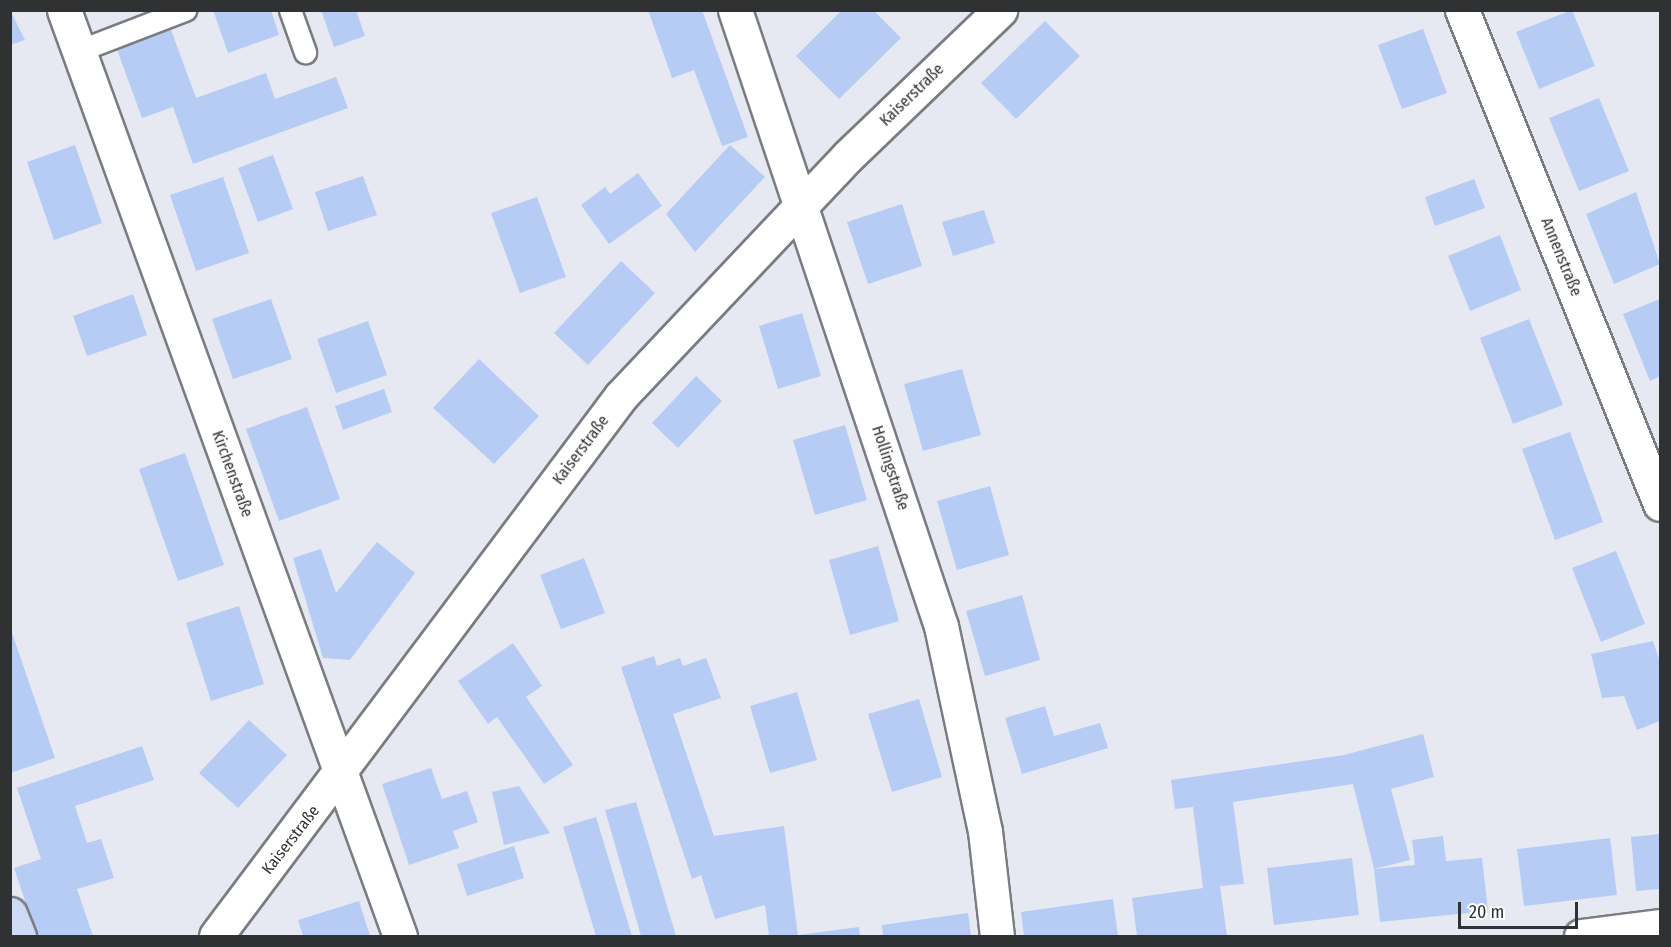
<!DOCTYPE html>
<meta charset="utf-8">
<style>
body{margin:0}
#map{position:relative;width:1671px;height:947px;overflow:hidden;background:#e6e9f1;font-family:"Fira Sans Condensed",sans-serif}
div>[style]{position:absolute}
.building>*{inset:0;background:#b7ccf5}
.roads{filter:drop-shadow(2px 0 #797c82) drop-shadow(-2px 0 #797c82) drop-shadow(0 2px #797c82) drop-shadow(0 -2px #797c82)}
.lane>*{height:21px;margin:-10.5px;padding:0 10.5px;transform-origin:10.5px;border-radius:10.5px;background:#fff}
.street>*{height:33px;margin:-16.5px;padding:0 16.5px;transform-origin:16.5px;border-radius:16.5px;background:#fff}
.secondary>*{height:33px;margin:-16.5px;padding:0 16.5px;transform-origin:16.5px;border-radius:16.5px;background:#cddbf7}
span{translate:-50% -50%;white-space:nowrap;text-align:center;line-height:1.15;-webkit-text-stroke:4.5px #fff;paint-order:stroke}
.street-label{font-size:16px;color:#2f3133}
.frame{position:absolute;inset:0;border:12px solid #2f3133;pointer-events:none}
.scale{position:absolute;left:1458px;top:902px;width:120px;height:27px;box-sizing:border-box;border:3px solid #2f3133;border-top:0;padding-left:8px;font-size:18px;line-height:21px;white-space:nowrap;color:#2f3133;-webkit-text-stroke:4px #fff;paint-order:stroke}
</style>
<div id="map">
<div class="building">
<div style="clip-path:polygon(10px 10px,25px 40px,10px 45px)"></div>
<div style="clip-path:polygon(213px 10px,271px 10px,279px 35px,228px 53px)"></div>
<div style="clip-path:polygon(321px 10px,356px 10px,365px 36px,334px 47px)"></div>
<div style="clip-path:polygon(648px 10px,702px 10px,748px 137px,722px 146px,694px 70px,672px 78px)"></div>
<div style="clip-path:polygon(842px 10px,873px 10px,901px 38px,839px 99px,796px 56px)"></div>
<div style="clip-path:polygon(1572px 10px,1595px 66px,1539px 89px,1516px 32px)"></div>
<div style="clip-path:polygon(1045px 21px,1080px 56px,1016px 119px,981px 83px)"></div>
<div style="clip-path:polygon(170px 27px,196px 98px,266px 73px,275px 99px,336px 77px,348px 108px,193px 164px,173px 107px,142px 118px,116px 47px)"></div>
<div style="clip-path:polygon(1423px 29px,1447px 93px,1402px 109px,1378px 45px)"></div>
<div style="clip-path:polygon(1599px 98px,1629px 171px,1579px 191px,1549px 118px)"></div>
<div style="clip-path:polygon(75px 145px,102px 223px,54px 240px,27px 162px)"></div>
<div style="clip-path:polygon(730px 145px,765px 177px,695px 252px,666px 214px)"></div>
<div style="clip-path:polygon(273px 155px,293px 209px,258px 222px,238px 168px)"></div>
<div style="clip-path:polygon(638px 173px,662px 206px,609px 244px,581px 205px,605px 187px,610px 194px)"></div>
<div style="clip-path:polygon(363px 176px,377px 215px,328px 231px,315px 192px)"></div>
<div style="clip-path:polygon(223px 177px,249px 253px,196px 271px,170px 195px)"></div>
<div style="clip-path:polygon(1474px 179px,1485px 208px,1435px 226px,1425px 197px)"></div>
<div style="clip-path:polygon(1636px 192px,1660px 264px,1614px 284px,1586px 214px)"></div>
<div style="clip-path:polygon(537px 197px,566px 277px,520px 293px,491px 213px)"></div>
<div style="clip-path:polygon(902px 204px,922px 266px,868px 284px,847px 222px)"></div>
<div style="clip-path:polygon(984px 210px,995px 243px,953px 256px,942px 222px)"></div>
<div style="clip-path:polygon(1500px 235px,1521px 290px,1470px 311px,1448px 256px)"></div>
<div style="clip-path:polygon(621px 261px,655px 293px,588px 365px,554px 333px)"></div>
<div style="clip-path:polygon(133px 294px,147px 335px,87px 356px,73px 316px)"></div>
<div style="clip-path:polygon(271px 299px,292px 359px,233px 379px,212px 319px)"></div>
<div style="clip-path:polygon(1660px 299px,1660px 376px,1650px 381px,1623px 314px)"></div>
<div style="clip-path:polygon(802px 313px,821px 376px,778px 389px,759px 326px)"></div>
<div style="clip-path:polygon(1529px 319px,1563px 405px,1513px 424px,1480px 338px)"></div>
<div style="clip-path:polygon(368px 321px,387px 375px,336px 393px,317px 339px)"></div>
<div style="clip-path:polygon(479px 359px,539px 416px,494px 464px,433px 408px)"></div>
<div style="clip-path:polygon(962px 369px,981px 435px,923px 451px,904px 384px)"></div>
<div style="clip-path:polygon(696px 376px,722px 401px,678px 448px,652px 423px)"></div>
<div style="clip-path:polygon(384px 389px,392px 412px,343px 430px,335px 406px)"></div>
<div style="clip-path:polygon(307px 407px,340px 499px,279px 521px,246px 429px)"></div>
<div style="clip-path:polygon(845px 425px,867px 500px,815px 515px,793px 440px)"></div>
<div style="clip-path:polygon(1570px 432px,1603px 522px,1555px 540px,1522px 449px)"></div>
<div style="clip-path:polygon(185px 453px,224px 565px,178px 581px,139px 469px)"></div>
<div style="clip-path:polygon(990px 486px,1009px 555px,957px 570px,937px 501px)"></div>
<div style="clip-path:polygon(377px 542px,415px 573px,350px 660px,323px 658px,293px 558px,321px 549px,336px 593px)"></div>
<div style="clip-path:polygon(878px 546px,899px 621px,850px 635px,829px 560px)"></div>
<div style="clip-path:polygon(1616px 551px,1645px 624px,1601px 642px,1572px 568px)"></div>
<div style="clip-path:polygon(584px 558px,605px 613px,561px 629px,540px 575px)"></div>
<div style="clip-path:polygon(1022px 595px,1040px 660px,985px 676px,966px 611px)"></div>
<div style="clip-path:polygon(239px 606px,264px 684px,211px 701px,186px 623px)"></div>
<div style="clip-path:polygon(10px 627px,55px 758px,10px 773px)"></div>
<div style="clip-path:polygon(1653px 641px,1660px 662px,1660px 721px,1637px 730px,1624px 696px,1602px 698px,1591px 654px)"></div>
<div style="clip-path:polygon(513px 643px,542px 686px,526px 697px,573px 765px,544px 784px,497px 717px,488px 724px,458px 681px)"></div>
<div style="clip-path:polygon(654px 656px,657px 666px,680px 658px,683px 666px,706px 658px,721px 698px,673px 714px,714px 836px,784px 826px,798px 936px,769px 936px,765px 905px,715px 919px,701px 875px,692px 879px,621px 667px)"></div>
<div style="clip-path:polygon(797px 692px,817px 760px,770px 773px,750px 706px)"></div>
<div style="clip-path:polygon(919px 699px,942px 777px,892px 792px,868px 714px)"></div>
<div style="clip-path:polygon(1045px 706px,1054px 736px,1100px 723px,1108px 748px,1022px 774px,1005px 718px)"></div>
<div style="clip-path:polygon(249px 720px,287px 755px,238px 808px,199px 773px)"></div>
<div style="clip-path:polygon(1423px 734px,1434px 777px,1391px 789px,1410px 860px,1374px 869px,1353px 784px,1233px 802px,1244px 884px,1220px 886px,1227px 936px,1137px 936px,1132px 898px,1203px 888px,1193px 807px,1175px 809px,1171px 780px,1344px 755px)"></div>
<div style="clip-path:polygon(142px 746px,154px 780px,75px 806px,87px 843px,101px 839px,114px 878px,77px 889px,93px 936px,37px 936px,14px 868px,41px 859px,17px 788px)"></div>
<div style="clip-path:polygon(431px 768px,442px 799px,467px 791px,478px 822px,453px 831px,459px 848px,409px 865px,382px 784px)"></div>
<div style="clip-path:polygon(519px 786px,550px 833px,504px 845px,492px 792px)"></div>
<div style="clip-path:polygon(636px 802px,676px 936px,641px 936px,605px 810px)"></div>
<div style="clip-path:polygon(596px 817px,632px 936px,596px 936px,563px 827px)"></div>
<div style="clip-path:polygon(1660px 834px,1660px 889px,1636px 891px,1631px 837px)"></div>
<div style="clip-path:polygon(1443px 836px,1446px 861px,1482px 858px,1488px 911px,1380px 922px,1374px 869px,1415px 865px,1412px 840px)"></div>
<div style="clip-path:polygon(1610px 838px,1617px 895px,1524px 906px,1517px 849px)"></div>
<div style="clip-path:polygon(514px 846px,524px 878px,467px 896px,457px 864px)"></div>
<div style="clip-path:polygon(1352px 858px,1359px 915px,1274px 925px,1267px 868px)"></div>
<div style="clip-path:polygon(1113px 899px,1118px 936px,1024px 936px,1021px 912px)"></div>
<div style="clip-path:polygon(359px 901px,370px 936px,303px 936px,298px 920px)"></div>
<div style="clip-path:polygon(968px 913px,971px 936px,883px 936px,882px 925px)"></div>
<div style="clip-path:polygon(859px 927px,860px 936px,799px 936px,799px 935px)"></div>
</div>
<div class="roads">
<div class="lane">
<div style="left:290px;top:10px;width:45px;rotate:70.3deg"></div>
<div style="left:78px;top:51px;width:115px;rotate:-21deg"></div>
</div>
<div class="street">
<div style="left:64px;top:10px;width:985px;rotate:70.06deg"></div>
<div style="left:735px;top:10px;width:650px;rotate:71.51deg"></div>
<div style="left:941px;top:626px;width:210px;rotate:77.9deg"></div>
<div style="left:985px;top:831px;width:106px;rotate:83.5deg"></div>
<div style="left:1462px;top:10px;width:532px;rotate:68.16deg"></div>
<div style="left:216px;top:936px;width:675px;rotate:-53.13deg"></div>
<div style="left:621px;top:396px;width:330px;rotate:-46.6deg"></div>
<div style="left:848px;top:156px;width:211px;rotate:-43.8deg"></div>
<div style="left:1581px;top:936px;width:80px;rotate:-7.2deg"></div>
</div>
<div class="secondary">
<div style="left:10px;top:914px;width:24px;rotate:68deg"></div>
</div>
</div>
<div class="street-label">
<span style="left:912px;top:95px;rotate:-44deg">Kaiserstraße</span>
<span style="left:1561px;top:257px;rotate:68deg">Annenstraße</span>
<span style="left:581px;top:450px;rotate:-53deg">Kaiserstraße</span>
<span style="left:890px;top:468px;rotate:72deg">Hollingstraße</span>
<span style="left:232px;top:474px;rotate:70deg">Kirchenstraße</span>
<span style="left:291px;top:840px;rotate:-52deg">Kaiserstraße</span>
</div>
<div class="frame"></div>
<div class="scale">20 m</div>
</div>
